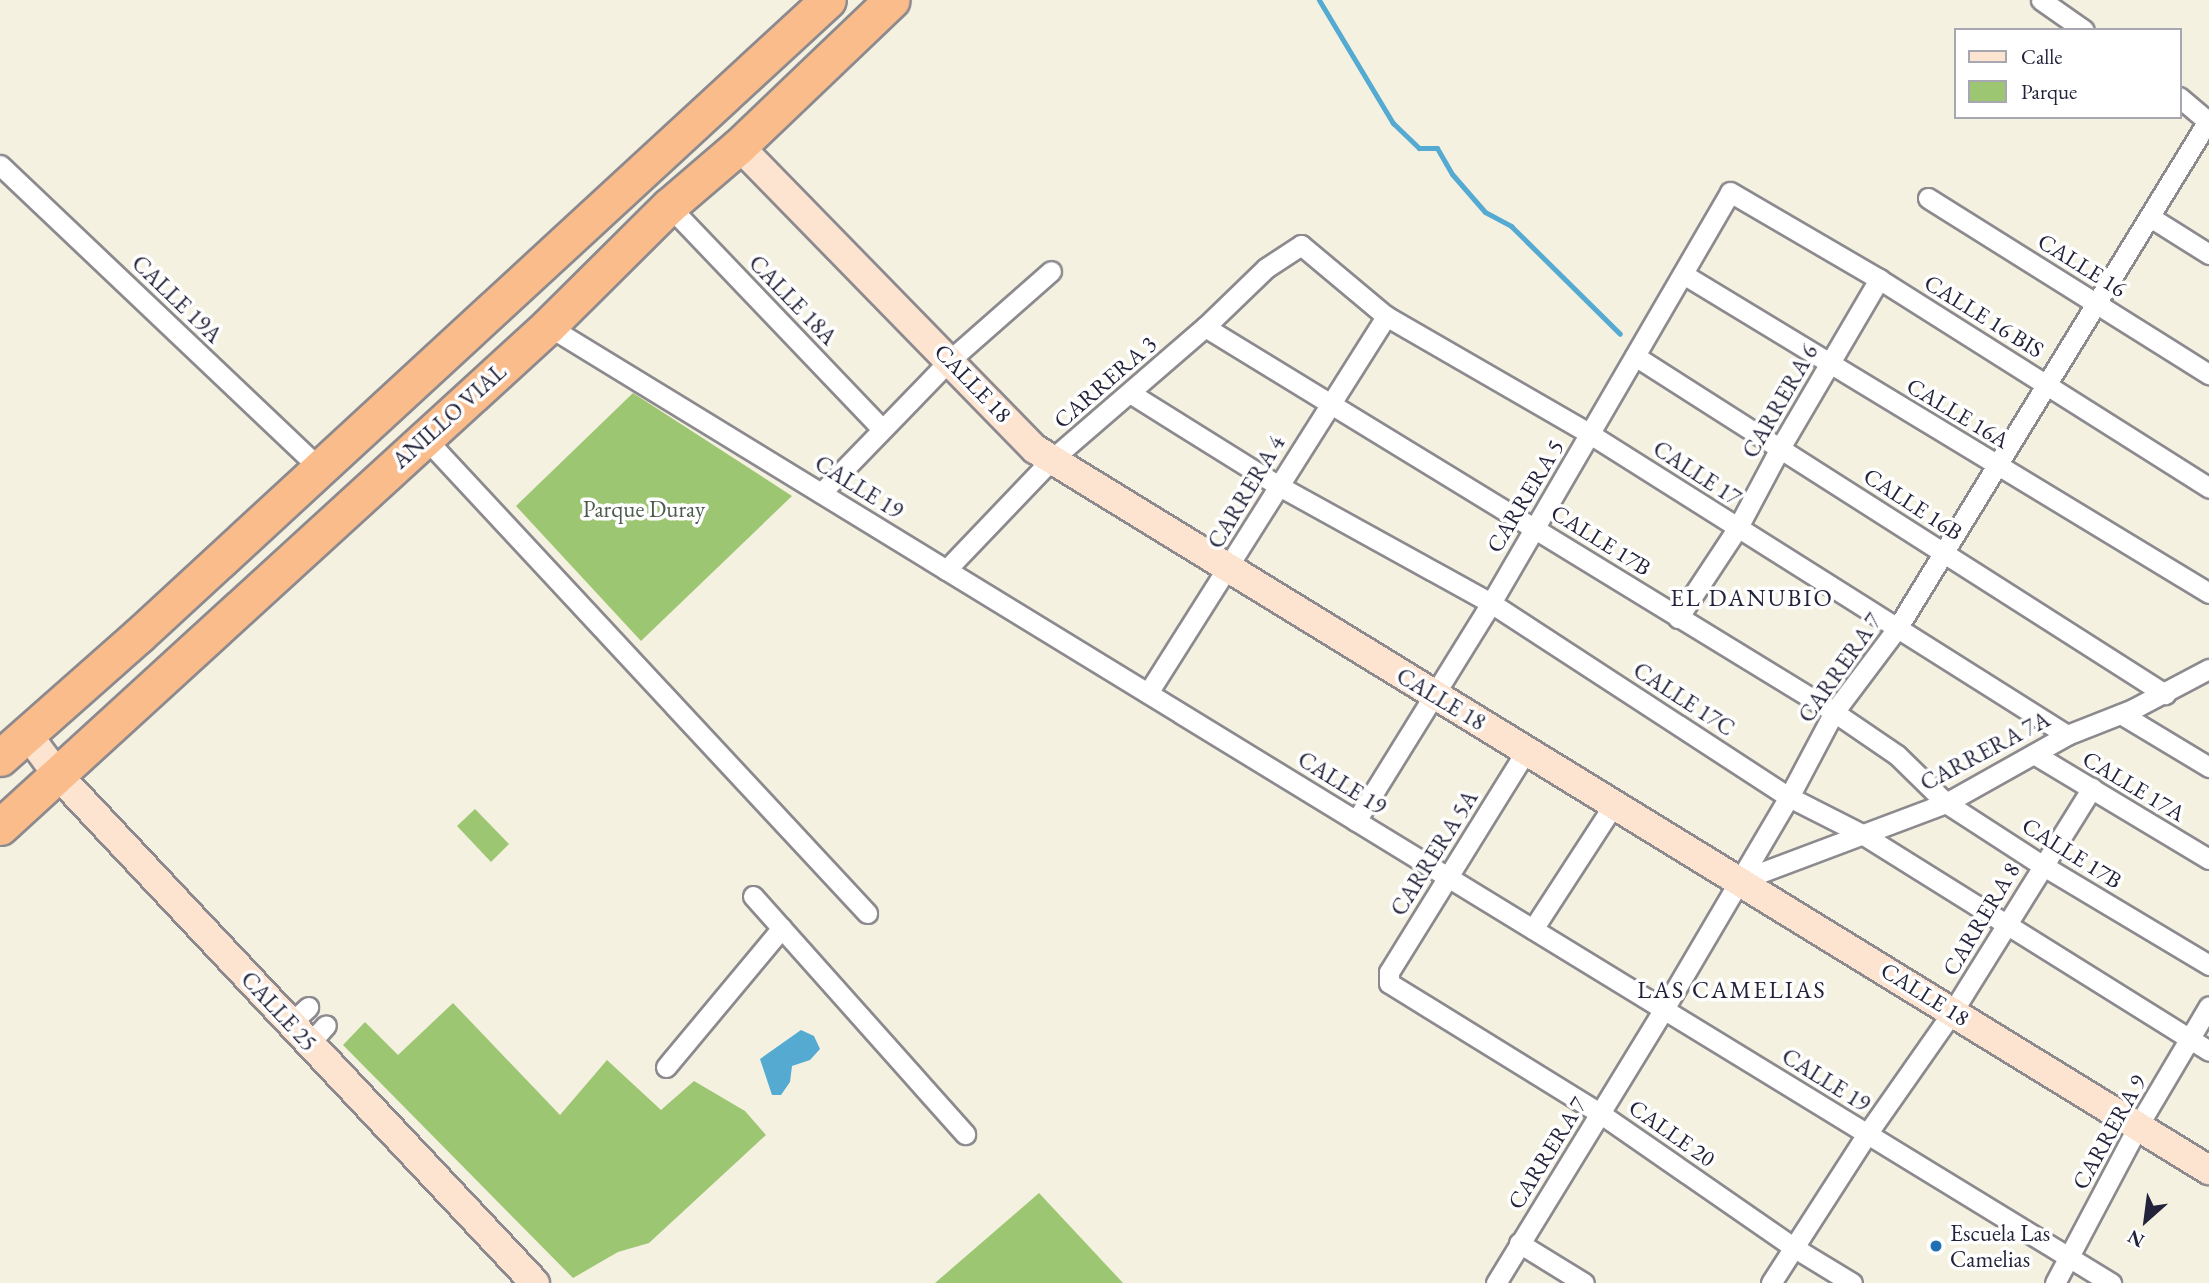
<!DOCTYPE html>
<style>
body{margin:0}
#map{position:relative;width:2209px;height:1283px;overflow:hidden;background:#f5f1e1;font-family:"EB Garamond",serif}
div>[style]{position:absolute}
.green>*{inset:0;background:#9dc672}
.water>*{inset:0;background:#55aad1}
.stream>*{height:5px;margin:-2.5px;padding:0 2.5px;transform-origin:2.5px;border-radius:2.5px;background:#55aad1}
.roads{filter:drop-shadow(2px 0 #8c8a8e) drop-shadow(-2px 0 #8c8a8e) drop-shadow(0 2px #8c8a8e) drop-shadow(0 -2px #8c8a8e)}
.street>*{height:19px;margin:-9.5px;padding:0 9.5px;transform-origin:9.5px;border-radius:9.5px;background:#fff}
.secondary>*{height:28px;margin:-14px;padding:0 14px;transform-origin:14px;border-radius:14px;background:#fde4d1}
.highway>*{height:35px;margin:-17.5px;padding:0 17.5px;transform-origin:17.5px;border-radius:17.5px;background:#fabc8b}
.dots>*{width:19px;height:19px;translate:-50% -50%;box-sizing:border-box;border:4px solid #fff;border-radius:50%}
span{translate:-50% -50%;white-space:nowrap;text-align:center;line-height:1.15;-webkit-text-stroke:7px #fff;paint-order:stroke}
.street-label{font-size:23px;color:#22223b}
.park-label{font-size:23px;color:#4d5b4e}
.poi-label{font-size:23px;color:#22223b}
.left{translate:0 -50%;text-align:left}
.neighbourhood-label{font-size:24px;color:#22223b;letter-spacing:2px}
.legend{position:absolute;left:1954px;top:28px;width:228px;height:91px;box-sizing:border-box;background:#fff;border:2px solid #a7a7b1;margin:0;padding:9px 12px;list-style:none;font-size:21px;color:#22223b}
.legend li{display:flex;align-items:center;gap:14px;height:35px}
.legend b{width:35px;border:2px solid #a7a7b1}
.north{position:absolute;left:2111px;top:1185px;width:70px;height:70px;-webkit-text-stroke:5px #fff;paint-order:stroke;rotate:208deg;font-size:19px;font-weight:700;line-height:28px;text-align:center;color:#22223b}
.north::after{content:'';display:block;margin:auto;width:24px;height:32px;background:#22223b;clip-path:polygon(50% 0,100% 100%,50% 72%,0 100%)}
</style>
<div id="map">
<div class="green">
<div style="clip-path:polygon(633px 393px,792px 496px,641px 641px,516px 506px)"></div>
<div style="clip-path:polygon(475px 809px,509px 844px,491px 862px,457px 826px)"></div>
<div style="clip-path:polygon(453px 1003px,560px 1115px,607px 1060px,661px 1110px,694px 1081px,745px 1111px,766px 1135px,649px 1243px,618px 1252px,573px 1278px,343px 1045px,365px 1022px,398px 1055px)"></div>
<div style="clip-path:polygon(1039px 1193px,1123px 1283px,935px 1283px)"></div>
</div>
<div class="water">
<div style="clip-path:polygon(801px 1030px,814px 1036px,820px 1049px,810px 1060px,792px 1066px,790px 1082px,781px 1095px,772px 1095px,760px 1059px)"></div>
</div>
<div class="stream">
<div style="left:1319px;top:0;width:144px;rotate:59deg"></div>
<div style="left:1393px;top:123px;width:36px;rotate:44deg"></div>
<div style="left:1419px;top:148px;width:18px"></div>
<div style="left:1437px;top:148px;width:30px;rotate:60deg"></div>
<div style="left:1452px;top:174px;width:50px;rotate:49deg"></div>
<div style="left:1485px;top:212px;width:30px;rotate:28deg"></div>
<div style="left:1511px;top:226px;width:153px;rotate:44.7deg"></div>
</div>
<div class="roads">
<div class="street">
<div style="left:2041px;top:0;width:52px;rotate:34.9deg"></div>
<div style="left:2179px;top:97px;width:39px;rotate:40deg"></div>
<div style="left:0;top:165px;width:441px;rotate:43.5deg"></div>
<div style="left:1928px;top:198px;width:332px;rotate:32.1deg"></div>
<div style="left:669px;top:206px;width:307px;rotate:46.3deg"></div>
<div style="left:2150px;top:217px;width:70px;rotate:32.1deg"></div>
<div style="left:1683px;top:274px;width:615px;rotate:31.24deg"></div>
<div style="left:548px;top:326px;width:1833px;rotate:31.48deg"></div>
<div style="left:1205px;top:327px;width:737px;rotate:31.47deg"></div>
<div style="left:1834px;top:712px;width:76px;rotate:34.3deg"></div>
<div style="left:1897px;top:755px;width:69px;rotate:44.4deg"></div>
<div style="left:1946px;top:803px;width:114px;rotate:32.9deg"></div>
<div style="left:2042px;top:865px;width:195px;rotate:30.9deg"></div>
<div style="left:1635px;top:356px;width:629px;rotate:32.53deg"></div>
<div style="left:1130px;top:393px;width:176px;rotate:32deg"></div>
<div style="left:1279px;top:486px;width:242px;rotate:28.9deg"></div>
<div style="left:1491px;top:603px;width:356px;rotate:33.1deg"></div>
<div style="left:1789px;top:797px;width:82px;rotate:26.9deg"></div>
<div style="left:1862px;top:834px;width:409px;rotate:32deg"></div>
<div style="left:425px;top:438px;width:649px;rotate:47.06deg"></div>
<div style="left:821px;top:493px;width:187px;rotate:-45.9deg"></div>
<div style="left:951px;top:359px;width:133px;rotate:-41.3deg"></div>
<div style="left:946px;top:570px;width:153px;rotate:-46.3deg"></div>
<div style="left:1052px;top:459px;width:202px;rotate:-40.8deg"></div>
<div style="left:1205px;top:327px;width:85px;rotate:-44deg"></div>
<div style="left:1266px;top:268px;width:42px;rotate:-33.3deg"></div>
<div style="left:1301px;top:245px;width:111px;rotate:39.9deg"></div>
<div style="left:1386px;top:316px;width:236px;rotate:30deg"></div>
<div style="left:1590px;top:434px;width:564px;rotate:32.25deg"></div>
<div style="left:1678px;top:618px;width:107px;rotate:-56.5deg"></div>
<div style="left:1737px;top:529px;width:92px;rotate:-62deg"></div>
<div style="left:1780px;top:448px;width:196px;rotate:-59.6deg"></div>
<div style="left:1148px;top:693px;width:446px;rotate:-57.7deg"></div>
<div style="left:2121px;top:714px;width:103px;rotate:31.1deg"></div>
<div style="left:1526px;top:751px;width:260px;rotate:121.8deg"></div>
<div style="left:1389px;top:972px;width:11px;rotate:90deg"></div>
<div style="left:1389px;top:983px;width:249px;rotate:31.7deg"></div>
<div style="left:1601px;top:1114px;width:234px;rotate:34.7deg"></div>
<div style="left:1793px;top:1247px;width:69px;rotate:31.4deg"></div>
<div style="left:2034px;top:754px;width:204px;rotate:31deg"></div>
<div style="left:1356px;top:821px;width:256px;rotate:-58.2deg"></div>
<div style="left:1491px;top:603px;width:475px;rotate:-59.8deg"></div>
<div style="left:1730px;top:192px;width:173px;rotate:30.3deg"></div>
<div style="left:1879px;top:279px;width:391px;rotate:32.3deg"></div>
<div style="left:1741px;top:880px;width:219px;rotate:-20.6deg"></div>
<div style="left:1946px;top:803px;width:139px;rotate:-29.3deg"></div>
<div style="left:2067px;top:735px;width:71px;rotate:-21.5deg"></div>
<div style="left:2133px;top:709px;width:86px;rotate:-27.8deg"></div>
<div style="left:753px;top:896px;width:319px;rotate:48.3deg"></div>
<div style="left:1533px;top:929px;width:147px;rotate:-57deg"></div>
<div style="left:290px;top:1024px;width:25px;rotate:-43deg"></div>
<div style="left:309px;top:1044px;width:25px;rotate:-48deg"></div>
<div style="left:666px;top:1067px;width:181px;rotate:-50.2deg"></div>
<div style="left:1519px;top:1243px;width:76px;rotate:31.6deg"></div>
<div style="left:1496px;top:1283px;width:321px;rotate:-58.5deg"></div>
<div style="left:1664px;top:1009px;width:246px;rotate:-59.5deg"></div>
<div style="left:1789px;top:797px;width:96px;rotate:-62.1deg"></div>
<div style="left:1834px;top:712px;width:106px;rotate:-53deg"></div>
<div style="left:1898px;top:627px;width:596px;rotate:-58.52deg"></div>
<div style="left:1771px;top:1283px;width:177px;rotate:-57.2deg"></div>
<div style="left:1867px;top:1134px;width:150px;rotate:-55deg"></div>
<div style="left:1953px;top:1011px;width:263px;rotate:-58.1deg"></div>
<div style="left:2055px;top:1283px;width:178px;rotate:-62.1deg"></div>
<div style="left:2138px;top:1126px;width:139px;rotate:-59.4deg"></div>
</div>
<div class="secondary">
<div style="left:739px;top:146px;width:424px;rotate:45.7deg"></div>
<div style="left:1035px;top:449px;width:1378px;rotate:31.56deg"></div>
<div style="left:28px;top:735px;width:49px;rotate:53.4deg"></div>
<div style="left:57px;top:774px;width:698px;rotate:46.8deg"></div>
</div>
<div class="highway">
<div style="left:0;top:758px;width:184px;rotate:-41.5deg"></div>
<div style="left:138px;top:636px;width:938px;rotate:-42.67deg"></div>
<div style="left:0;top:827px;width:742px;rotate:-42.43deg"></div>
<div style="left:548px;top:326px;width:170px;rotate:-44.8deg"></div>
<div style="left:669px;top:206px;width:92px;rotate:-40.6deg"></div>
<div style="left:739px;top:146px;width:211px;rotate:-43.7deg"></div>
</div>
</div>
<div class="dots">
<div style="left:1936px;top:1246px;background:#1f6fb2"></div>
</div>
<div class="street-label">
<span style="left:2082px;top:265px;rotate:32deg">CALLE 16</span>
<span style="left:177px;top:299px;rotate:44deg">CALLE 19A</span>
<span style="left:793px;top:300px;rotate:46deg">CALLE 18A</span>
<span style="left:1984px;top:316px;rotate:32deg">CALLE 16 BIS</span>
<span style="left:1105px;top:382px;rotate:-41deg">CARRERA 3</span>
<span style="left:973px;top:383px;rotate:46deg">CALLE 18</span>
<span style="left:1780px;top:401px;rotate:-60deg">CARRERA 6</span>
<span style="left:1958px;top:413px;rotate:31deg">CALLE 16A</span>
<span style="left:449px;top:416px;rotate:-42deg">ANILLO VIAL</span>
<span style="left:1697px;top:473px;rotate:33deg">CALLE 17</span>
<span style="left:859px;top:487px;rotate:32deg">CALLE 19</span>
<span style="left:1246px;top:492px;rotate:-59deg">CARRERA 4</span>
<span style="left:1525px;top:496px;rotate:-59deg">CARRERA 5</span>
<span style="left:1913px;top:504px;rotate:33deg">CALLE 16B</span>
<span style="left:1601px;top:540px;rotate:32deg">CALLE 17B</span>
<span style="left:1840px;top:668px;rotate:-55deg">CARRERA 7</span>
<span style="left:1441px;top:699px;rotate:31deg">CALLE 18</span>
<span style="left:1684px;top:699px;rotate:33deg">CALLE 17C</span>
<span style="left:1985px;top:751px;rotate:-28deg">CARRERA 7A</span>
<span style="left:1342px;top:783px;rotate:32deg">CALLE 19</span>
<span style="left:2134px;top:786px;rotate:31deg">CALLE 17A</span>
<span style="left:1434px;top:853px;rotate:-58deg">CARRERA 5A</span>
<span style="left:2072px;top:853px;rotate:32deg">CALLE 17B</span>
<span style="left:1981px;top:919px;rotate:-59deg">CARRERA 8</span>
<span style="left:1925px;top:994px;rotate:32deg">CALLE 18</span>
<span style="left:279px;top:1011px;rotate:47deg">CALLE 25</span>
<span style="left:1826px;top:1080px;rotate:32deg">CALLE 19</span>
<span style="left:2109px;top:1132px;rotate:-61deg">CARRERA 9</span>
<span style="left:1672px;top:1133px;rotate:35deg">CALLE 20</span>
<span style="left:1547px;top:1153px;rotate:-58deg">CARRERA 7</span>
</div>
<div class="park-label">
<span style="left:644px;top:509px">Parque Duray</span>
</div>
<div class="poi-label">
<span class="left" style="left:1950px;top:1246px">Escuela Las<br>Camelias</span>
</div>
<div class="neighbourhood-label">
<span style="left:1752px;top:598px">EL DANUBIO</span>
<span style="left:1732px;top:990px">LAS CAMELIAS</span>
</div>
<ul class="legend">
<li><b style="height:9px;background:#fde4d1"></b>Calle</li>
<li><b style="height:19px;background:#9dc672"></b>Parque</li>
</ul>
<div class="north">N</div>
</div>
